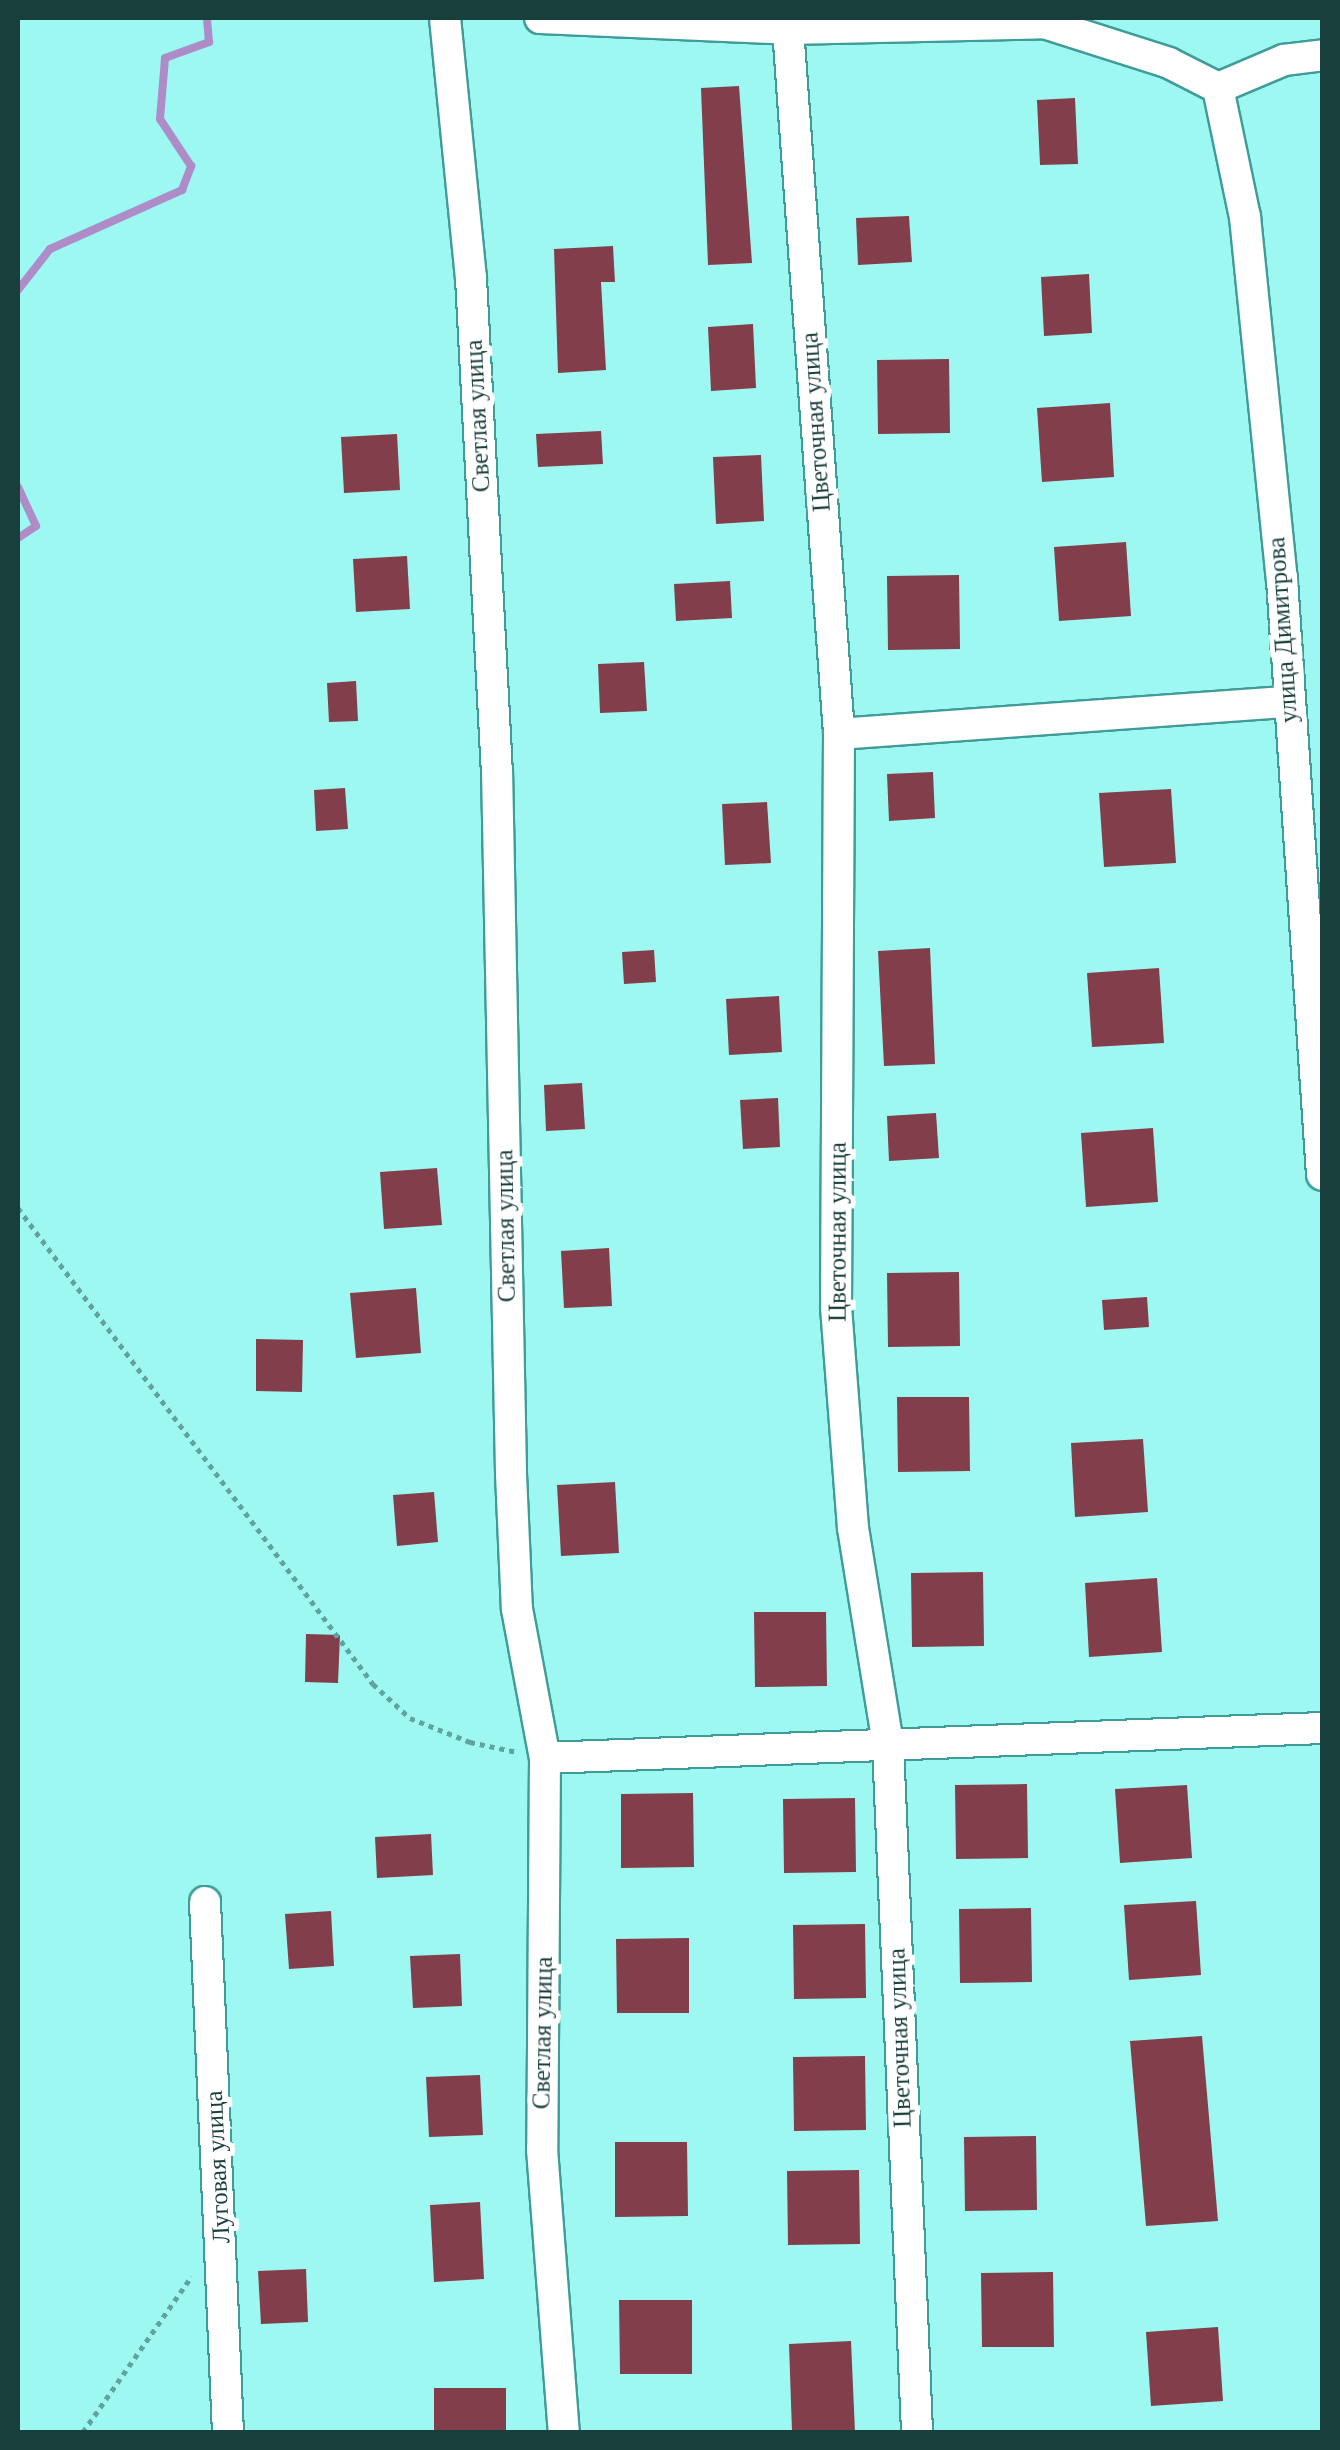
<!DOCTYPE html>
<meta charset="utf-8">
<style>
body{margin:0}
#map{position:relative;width:1340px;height:2450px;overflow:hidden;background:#9ef8f2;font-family:Georgia,serif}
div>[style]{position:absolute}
.stream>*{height:8px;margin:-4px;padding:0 4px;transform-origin:4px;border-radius:4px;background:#ae8cc8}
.building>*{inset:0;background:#823e4a}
.path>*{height:5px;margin-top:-2.5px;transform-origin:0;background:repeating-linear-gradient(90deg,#61a39f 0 5px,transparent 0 10px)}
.roads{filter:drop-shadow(2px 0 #409c98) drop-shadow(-2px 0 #409c98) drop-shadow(0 2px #409c98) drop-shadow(0 -2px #409c98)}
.minor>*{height:30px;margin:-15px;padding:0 15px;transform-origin:15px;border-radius:15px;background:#fff}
span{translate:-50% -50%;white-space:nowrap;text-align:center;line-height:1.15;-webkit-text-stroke:10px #fff;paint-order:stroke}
.street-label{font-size:25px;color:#193f3d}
.frame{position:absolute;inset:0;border:20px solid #193f3d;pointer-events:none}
</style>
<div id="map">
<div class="stream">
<div style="left:18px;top:290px;width:52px;rotate:-52deg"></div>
<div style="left:50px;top:249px;width:145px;rotate:-24.1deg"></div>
<div style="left:182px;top:190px;width:26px;rotate:-69deg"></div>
<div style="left:191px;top:166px;width:56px;rotate:-123.4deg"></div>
<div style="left:160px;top:119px;width:61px;rotate:-85.3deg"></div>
<div style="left:165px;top:58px;width:47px;rotate:-20deg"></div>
<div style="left:209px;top:42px;width:24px;rotate:-95deg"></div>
<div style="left:18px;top:487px;width:43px;rotate:65.2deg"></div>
<div style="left:36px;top:526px;width:22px;rotate:146deg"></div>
</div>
<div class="building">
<div style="clip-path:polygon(739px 86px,752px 263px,708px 265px,701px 88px)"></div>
<div style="clip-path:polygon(1075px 98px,1078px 164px,1040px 165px,1037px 100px)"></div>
<div style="clip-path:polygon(909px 216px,912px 262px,858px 265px,856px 218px)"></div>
<div style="clip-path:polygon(613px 246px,615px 282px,601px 282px,606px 370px,558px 373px,554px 249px)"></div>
<div style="clip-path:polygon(1089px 274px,1092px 333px,1044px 336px,1041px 277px)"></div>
<div style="clip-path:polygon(753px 324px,756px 388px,711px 391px,708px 327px)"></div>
<div style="clip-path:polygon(949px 359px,950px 433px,878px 434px,877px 360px)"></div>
<div style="clip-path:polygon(1110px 403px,1114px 477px,1042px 482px,1037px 408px)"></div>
<div style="clip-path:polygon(601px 431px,603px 464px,538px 467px,536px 434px)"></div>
<div style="clip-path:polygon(397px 434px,400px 490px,344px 493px,341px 437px)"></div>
<div style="clip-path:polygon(761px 455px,764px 521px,716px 524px,713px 457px)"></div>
<div style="clip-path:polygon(1126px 542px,1131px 616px,1059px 621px,1054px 547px)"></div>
<div style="clip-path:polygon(407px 556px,410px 609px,356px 612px,353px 559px)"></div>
<div style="clip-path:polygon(959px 575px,960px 649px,888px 650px,887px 576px)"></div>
<div style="clip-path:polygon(730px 581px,732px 618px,676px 621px,674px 584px)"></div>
<div style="clip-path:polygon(644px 662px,647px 711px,600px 713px,598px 664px)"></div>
<div style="clip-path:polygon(356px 681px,358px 721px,329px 722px,327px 683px)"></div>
<div style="clip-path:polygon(933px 772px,935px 818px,889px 821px,887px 774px)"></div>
<div style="clip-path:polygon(345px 788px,348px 829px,316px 831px,314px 790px)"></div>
<div style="clip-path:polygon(1171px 789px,1176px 863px,1104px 867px,1099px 793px)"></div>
<div style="clip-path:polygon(767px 802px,771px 863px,725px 865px,722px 804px)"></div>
<div style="clip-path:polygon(930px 948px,935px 1064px,884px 1066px,878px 951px)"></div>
<div style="clip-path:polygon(654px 950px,656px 982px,624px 984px,622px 952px)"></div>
<div style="clip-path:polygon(1159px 968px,1164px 1043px,1092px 1047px,1087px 973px)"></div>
<div style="clip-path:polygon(779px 996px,782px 1052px,729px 1055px,726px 999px)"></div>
<div style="clip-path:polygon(582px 1083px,585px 1129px,546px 1131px,544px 1085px)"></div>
<div style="clip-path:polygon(778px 1098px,780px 1147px,743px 1149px,740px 1100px)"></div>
<div style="clip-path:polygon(936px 1113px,939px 1158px,889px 1161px,887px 1116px)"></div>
<div style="clip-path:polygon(1153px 1128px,1158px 1202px,1086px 1207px,1081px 1133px)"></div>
<div style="clip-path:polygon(437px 1168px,442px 1225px,384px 1229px,380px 1172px)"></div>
<div style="clip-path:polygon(609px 1248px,612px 1306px,564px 1308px,561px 1251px)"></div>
<div style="clip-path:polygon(959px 1272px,960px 1346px,888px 1347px,887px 1273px)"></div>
<div style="clip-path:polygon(416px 1288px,421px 1353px,356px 1358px,350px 1293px)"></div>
<div style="clip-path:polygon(1147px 1297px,1149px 1327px,1104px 1330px,1102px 1300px)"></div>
<div style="clip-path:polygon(256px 1339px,303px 1340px,302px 1392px,256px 1391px)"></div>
<div style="clip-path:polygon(897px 1397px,969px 1397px,970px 1471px,898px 1472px)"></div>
<div style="clip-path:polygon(1143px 1439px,1148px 1512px,1075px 1517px,1071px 1443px)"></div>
<div style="clip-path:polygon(615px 1482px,619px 1553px,561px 1556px,557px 1485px)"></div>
<div style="clip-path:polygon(434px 1492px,438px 1542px,397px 1546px,393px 1495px)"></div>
<div style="clip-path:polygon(983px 1572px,984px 1646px,912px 1647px,911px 1573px)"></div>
<div style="clip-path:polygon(1157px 1578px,1162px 1652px,1089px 1657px,1085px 1583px)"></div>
<div style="clip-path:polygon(754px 1612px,826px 1612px,827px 1686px,755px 1687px)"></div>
<div style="clip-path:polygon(306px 1634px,340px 1635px,338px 1683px,305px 1682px)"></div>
<div style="clip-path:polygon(1027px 1784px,1028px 1858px,956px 1859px,955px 1785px)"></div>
<div style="clip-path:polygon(1187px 1785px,1192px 1858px,1120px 1863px,1115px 1789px)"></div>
<div style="clip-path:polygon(693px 1793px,694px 1867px,621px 1868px,621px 1794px)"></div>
<div style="clip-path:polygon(855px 1798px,856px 1872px,784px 1873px,783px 1799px)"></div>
<div style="clip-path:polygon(431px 1834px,433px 1875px,377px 1878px,375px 1837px)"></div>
<div style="clip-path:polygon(1196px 1901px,1201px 1975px,1129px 1980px,1124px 1905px)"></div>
<div style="clip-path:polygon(1031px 1908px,1032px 1982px,960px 1983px,959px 1909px)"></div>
<div style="clip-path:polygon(331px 1911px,334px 1966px,289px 1969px,285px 1914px)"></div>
<div style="clip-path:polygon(865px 1924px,866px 1998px,794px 1999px,793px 1925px)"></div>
<div style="clip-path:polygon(689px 1938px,689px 2013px,617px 2013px,616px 1939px)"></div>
<div style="clip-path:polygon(460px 1954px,462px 2006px,413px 2008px,410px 1956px)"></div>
<div style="clip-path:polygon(1202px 2036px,1218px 2221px,1146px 2226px,1130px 2041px)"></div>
<div style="clip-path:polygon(865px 2056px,866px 2130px,794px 2131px,793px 2057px)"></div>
<div style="clip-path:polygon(480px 2075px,483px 2135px,429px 2137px,426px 2077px)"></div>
<div style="clip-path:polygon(1036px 2136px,1037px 2210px,965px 2211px,964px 2137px)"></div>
<div style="clip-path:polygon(615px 2142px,687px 2142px,688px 2216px,615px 2217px)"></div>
<div style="clip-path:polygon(859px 2170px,860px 2244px,788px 2245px,787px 2171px)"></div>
<div style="clip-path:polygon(480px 2202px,484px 2279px,434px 2282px,430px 2205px)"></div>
<div style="clip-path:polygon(306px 2269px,308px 2322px,261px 2324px,258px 2271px)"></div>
<div style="clip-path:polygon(1053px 2272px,1054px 2347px,982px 2347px,981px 2273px)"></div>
<div style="clip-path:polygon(619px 2300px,692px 2300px,692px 2374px,620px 2374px)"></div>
<div style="clip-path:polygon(1218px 2327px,1223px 2401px,1151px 2406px,1146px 2332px)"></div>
<div style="clip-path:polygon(851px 2341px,855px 2432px,792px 2432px,789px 2344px)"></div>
<div style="clip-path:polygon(434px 2388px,506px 2388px,506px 2432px,434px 2432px)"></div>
</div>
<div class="path">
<div style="left:18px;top:1208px;width:594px;rotate:53.28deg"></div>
<div style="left:373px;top:1684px;width:50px;rotate:42.6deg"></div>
<div style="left:410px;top:1718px;width:65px;rotate:21.8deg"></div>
<div style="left:470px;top:1742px;width:48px;rotate:12deg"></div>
<div style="left:83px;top:2432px;width:190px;rotate:-55.1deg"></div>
</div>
<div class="roads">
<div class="minor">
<div style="left:445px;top:18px;width:261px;rotate:84.3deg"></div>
<div style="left:471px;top:278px;width:492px;rotate:87deg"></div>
<div style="left:497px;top:769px;width:705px;rotate:88.86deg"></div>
<div style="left:511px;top:1474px;width:135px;rotate:87.5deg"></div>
<div style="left:517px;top:1609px;width:152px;rotate:79.4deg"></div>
<div style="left:545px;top:1758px;width:391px;rotate:90.4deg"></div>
<div style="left:542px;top:2149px;width:284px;rotate:85.6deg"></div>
<div style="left:540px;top:18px;width:248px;rotate:2.5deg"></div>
<div style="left:788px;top:29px;width:256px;rotate:-1.3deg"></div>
<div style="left:1044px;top:23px;width:131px;rotate:17.7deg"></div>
<div style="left:1169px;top:63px;width:55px;rotate:27deg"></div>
<div style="left:1218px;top:88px;width:72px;rotate:-23deg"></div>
<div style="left:1284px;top:60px;width:38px;rotate:-7deg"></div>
<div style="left:788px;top:29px;width:707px;rotate:85.86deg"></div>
<div style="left:839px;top:734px;width:573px;rotate:90.3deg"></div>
<div style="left:836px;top:1307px;width:222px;rotate:85.6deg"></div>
<div style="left:853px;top:1528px;width:220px;rotate:80.8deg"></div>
<div style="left:888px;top:1745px;width:688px;rotate:87.58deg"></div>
<div style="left:1218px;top:88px;width:132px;rotate:78.2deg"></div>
<div style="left:1245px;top:217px;width:365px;rotate:84.2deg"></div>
<div style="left:1282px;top:580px;width:596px;rotate:86.15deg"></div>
<div style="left:839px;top:734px;width:449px;rotate:-4.1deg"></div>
<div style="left:545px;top:1758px;width:778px;rotate:-2.21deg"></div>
<div style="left:205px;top:1902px;width:530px;rotate:87.52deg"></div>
</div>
</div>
<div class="street-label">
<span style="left:478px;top:416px;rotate:-93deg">Светлая улица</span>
<span style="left:816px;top:422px;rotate:-94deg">Цветочная улица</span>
<span style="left:1283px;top:630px;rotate:-94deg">улица Димитрова</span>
<span style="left:506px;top:1226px;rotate:-91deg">Светлая улица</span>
<span style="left:838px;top:1232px;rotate:-90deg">Цветочная улица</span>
<span style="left:543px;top:2033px;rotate:-89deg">Светлая улица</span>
<span style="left:900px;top:2038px;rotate:-92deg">Цветочная улица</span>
<span style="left:218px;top:2167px;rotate:-93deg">Луговая улица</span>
</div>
<div class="frame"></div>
</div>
